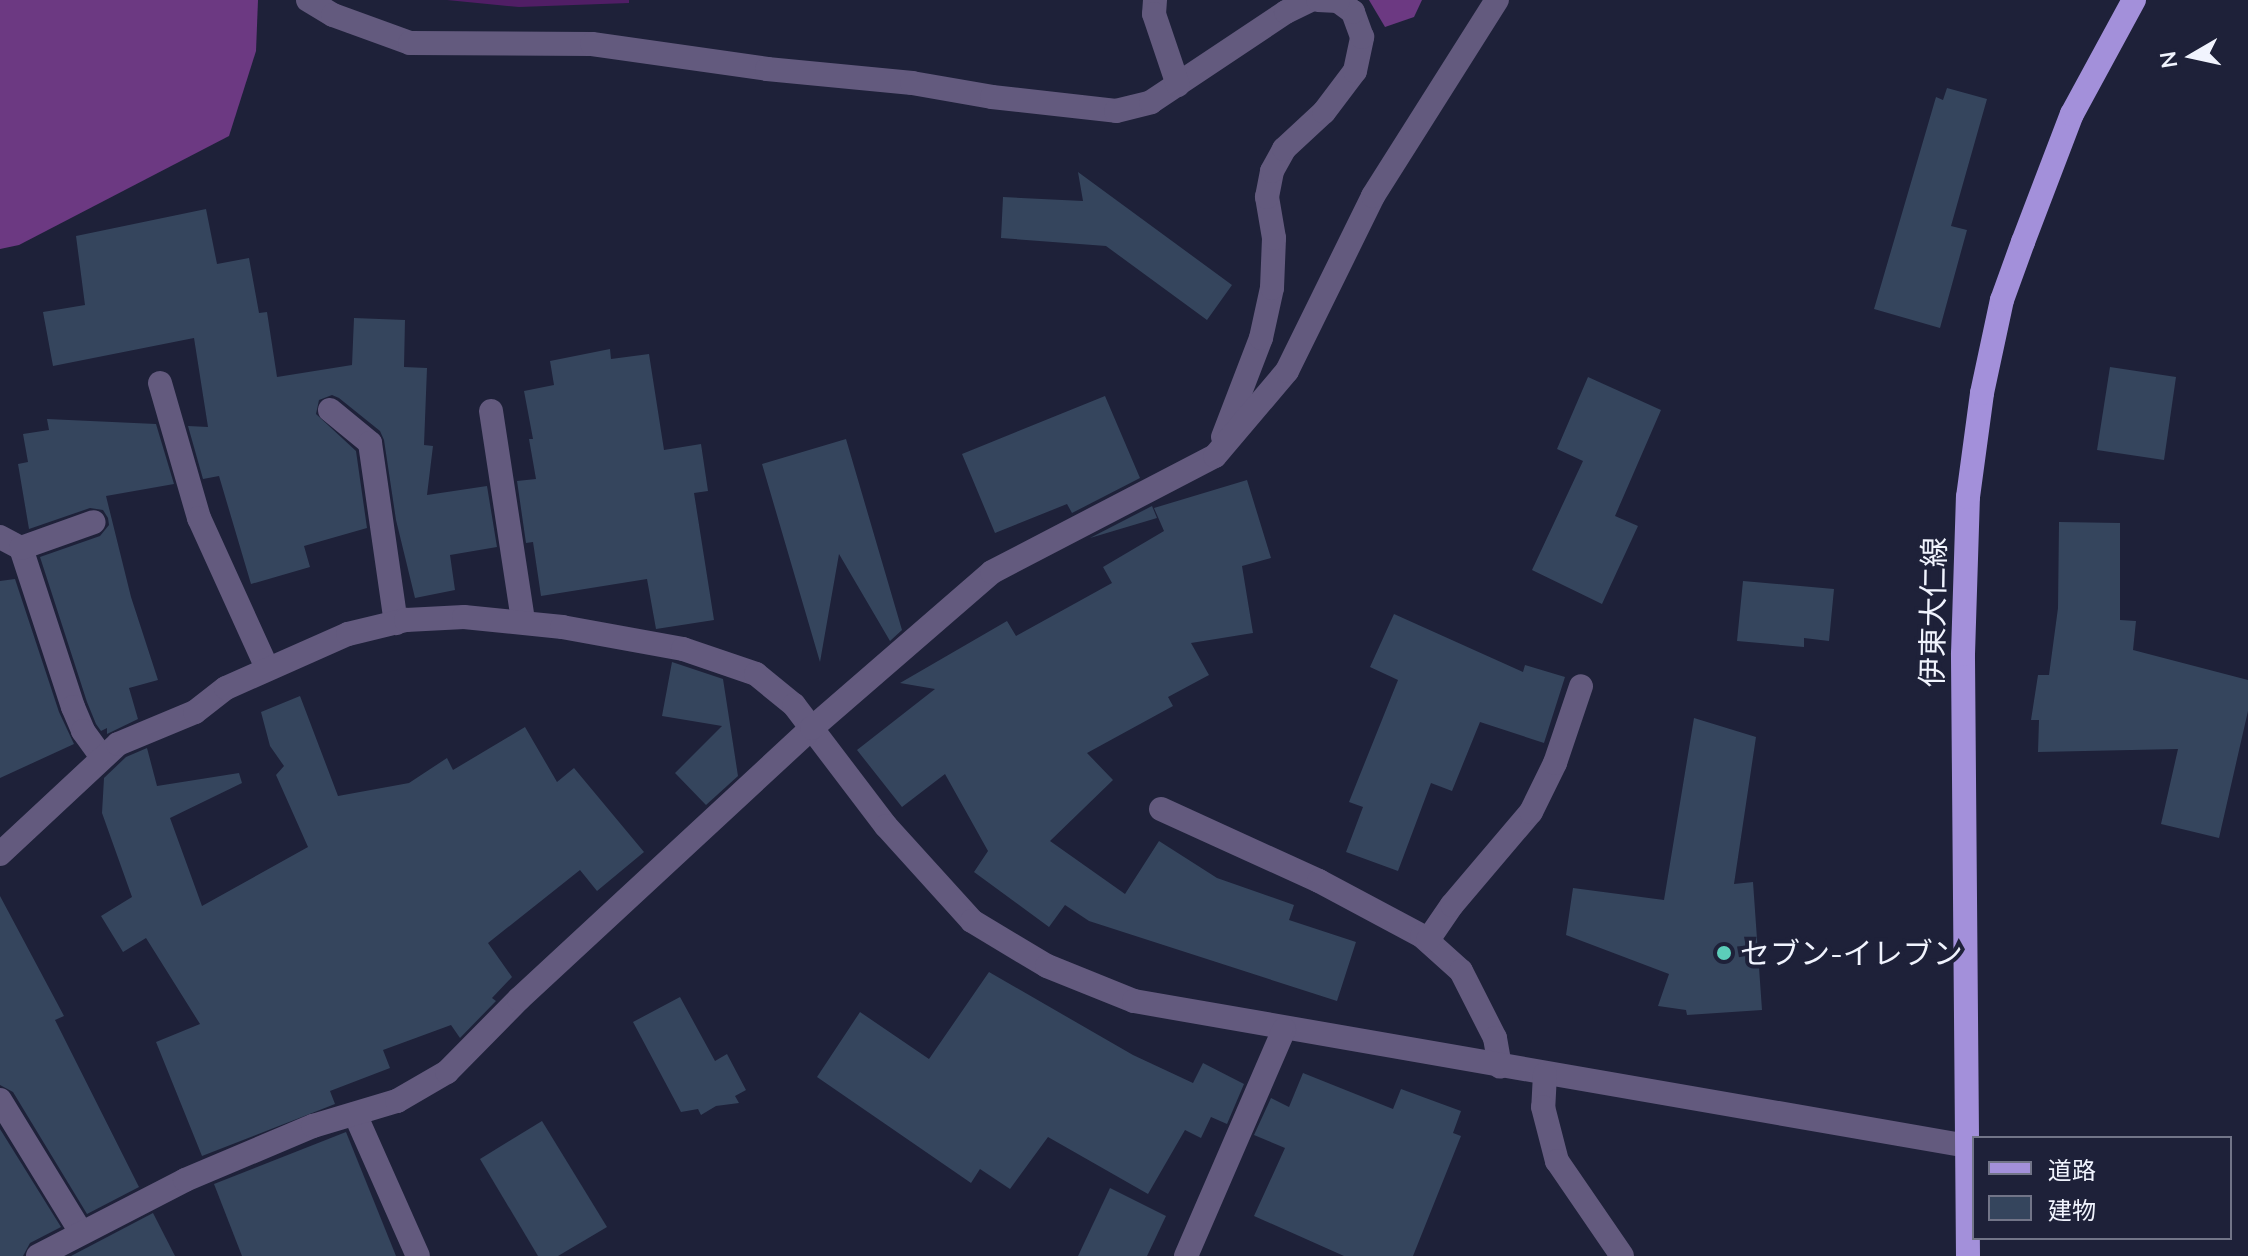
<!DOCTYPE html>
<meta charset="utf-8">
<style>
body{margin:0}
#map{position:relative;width:2248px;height:1256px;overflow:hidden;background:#1e2139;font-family:Mulish,"Noto Sans JP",sans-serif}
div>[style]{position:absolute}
.green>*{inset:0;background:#501e65}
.forest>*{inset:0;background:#6c3982}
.building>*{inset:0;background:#35455d}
.minor>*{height:24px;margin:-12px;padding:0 12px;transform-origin:12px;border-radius:12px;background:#635a7e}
.major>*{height:24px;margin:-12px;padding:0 12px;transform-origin:12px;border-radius:12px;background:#a390da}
.dots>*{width:22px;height:22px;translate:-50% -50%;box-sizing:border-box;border:4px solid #1e2139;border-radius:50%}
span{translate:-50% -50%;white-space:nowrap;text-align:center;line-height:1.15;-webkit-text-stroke:8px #1e2139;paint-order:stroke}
.street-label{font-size:30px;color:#f1f4fe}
.poi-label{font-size:30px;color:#f1f4fe}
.left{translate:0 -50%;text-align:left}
.legend{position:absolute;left:1972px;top:1136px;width:260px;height:104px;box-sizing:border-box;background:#1e2139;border:2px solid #727588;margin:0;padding:10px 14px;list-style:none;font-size:24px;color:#f1f4fe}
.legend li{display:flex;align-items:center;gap:16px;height:40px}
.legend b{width:40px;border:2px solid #727588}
.north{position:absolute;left:2152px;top:16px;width:80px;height:80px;-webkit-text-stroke:6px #1e2139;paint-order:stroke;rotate:261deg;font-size:22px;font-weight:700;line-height:32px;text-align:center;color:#f1f4fe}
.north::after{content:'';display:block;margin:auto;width:28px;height:36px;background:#f1f4fe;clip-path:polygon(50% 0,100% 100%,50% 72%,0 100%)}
</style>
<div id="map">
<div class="green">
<div style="clip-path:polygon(447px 0,629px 0,629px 3px,519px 7px)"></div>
</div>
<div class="forest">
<div style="clip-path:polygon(0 0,258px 0,256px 51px,229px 136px,19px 245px,0 249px)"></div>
<div style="clip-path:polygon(1369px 0,1422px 0,1414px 17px,1385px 27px)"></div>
</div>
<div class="building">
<div style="clip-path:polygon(1947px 88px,1987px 99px,1951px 226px,1967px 230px,1940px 328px,1874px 309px,1936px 97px,1943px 100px)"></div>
<div style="clip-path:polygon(1078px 172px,1232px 285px,1207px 320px,1106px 246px,1001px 238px,1003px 197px,1083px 201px)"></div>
<div style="clip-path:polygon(206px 209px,217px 264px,249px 258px,259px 313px,267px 312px,277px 377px,352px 365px,354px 318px,405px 320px,404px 367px,427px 368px,424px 445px,433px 446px,427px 495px,487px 486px,497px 547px,450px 555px,455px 590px,415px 598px,396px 520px,384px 440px,380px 431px,339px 398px,332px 395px,319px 400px,316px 414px,356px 451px,367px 528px,304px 546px,310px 567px,251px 584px,219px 476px,203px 479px,188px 426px,208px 427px,194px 338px,53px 366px,43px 312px,85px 305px,76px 236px)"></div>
<div style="clip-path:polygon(610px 349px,611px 359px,649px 354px,664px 450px,701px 444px,708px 491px,694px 493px,714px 620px,656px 629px,647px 579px,541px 596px,533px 542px,526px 543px,517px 481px,536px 479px,529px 439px,533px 439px,524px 391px,554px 385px,550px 361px)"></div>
<div style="clip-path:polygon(2110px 367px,2176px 377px,2164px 460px,2097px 450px)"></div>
<div style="clip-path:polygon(1588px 377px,1661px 410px,1615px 516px,1638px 526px,1602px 604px,1532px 570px,1583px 461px,1557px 449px)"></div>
<div style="clip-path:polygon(1105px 396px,1140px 478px,1072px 513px,1067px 504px,995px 533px,962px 454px)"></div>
<div style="clip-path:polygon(47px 419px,156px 424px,174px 484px,106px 496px,131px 597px,158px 680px,129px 688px,138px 719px,107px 734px,107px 728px,101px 731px,96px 724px,87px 702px,40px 557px,100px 536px,109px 525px,108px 518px,103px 510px,90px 508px,29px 529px,18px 464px,28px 462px,23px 434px,49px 430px)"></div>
<div style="clip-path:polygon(846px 439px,902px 630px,890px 641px,839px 554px,820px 662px,762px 464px)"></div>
<div style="clip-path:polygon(1247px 480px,1271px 558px,1242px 566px,1253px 633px,1191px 643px,1209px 675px,1168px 697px,1173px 706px,1087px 753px,1113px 780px,1050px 841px,1125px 894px,1159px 841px,1217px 878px,1294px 905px,1289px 920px,1356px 942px,1337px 1001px,1089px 921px,1065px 905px,1049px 927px,974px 872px,988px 851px,945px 774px,902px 807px,857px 750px,935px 689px,900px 683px,1007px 621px,1016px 636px,1112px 583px,1103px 567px,1164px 531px,1154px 508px)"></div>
<div style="clip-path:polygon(1152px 506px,1157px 518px,1090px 538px)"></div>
<div style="clip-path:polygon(2059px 522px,2120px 523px,2120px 620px,2136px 621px,2133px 650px,2248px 680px,2248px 711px,2219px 838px,2161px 824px,2178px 749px,2038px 752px,2039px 720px,2031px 720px,2038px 675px,2049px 675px,2058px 608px)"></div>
<div style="clip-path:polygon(15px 579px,59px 712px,74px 744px,0 778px,0 581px)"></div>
<div style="clip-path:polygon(1743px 581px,1834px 589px,1829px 641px,1804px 638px,1804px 647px,1737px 641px)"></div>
<div style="clip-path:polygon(1394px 614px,1523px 672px,1525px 665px,1565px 677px,1544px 743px,1480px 722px,1452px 791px,1431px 783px,1398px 871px,1346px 852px,1363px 807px,1349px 802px,1398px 680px,1370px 667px)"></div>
<div style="clip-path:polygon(672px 662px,723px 679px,738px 776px,706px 805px,675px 773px,722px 726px,662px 716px)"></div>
<div style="clip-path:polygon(300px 696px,338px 796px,409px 783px,447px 758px,453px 770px,525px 727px,557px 782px,574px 768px,644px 852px,597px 891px,580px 870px,488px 943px,512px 977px,492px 998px,496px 1001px,460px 1038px,451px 1025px,383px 1050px,390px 1068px,330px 1091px,335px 1104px,202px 1156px,156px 1042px,200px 1024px,146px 938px,123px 952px,101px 916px,132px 897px,102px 813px,104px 778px,126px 757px,147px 748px,157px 786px,239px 773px,242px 783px,170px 818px,202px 906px,308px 847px,276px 775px,284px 766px,270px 746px,261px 712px)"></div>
<div style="clip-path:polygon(1694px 718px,1756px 737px,1734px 884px,1753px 882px,1762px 1010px,1687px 1015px,1686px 1010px,1658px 1006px,1669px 974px,1566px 935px,1573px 888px,1664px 900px)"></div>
<div style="clip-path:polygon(0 896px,64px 1016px,55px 1020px,139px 1187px,87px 1214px,13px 1092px,0 1085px)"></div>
<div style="clip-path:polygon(989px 972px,1133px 1055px,1193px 1083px,1203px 1063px,1244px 1084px,1227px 1124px,1211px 1117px,1201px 1138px,1185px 1130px,1148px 1194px,1048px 1137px,1010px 1189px,980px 1169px,971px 1183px,817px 1077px,860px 1012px,929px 1059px)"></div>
<div style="clip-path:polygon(680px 997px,715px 1061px,727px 1054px,746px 1090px,735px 1096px,739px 1103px,716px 1106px,701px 1115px,698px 1109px,681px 1112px,633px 1022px)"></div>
<div style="clip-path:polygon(1303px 1073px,1393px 1109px,1401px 1089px,1461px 1111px,1453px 1133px,1461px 1136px,1413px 1256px,1344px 1256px,1254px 1216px,1285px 1148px,1254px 1135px,1271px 1098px,1289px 1107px)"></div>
<div style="clip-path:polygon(542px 1121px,607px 1227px,558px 1256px,538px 1256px,480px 1159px)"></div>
<div style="clip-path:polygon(0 1129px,61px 1227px,30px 1243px,23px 1256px,0 1256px)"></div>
<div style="clip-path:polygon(346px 1132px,396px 1256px,242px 1256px,214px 1184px)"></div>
<div style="clip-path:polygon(1110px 1188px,1166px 1216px,1147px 1256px,1078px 1256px)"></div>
<div style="clip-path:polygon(153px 1213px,175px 1256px,71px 1256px)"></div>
</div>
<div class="minor">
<div style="left:308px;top:0;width:29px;rotate:31deg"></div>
<div style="left:333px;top:15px;width:82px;rotate:20deg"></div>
<div style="left:410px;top:43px;width:182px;rotate:0.3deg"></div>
<div style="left:592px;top:44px;width:177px;rotate:8.1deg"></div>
<div style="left:767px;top:69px;width:146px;rotate:5.5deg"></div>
<div style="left:912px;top:83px;width:81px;rotate:9.9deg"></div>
<div style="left:992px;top:97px;width:125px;rotate:6.4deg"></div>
<div style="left:1116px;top:111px;width:36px;rotate:-14deg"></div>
<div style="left:1151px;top:102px;width:162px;rotate:-33.7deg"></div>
<div style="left:1286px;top:12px;width:28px;rotate:-26deg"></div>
<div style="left:1155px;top:0;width:14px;rotate:94deg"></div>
<div style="left:1154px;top:14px;width:75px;rotate:71.3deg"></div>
<div style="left:160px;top:383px;width:141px;rotate:73.9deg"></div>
<div style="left:199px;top:518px;width:165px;rotate:65.6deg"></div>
<div style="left:330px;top:410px;width:52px;rotate:39.5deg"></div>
<div style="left:370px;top:443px;width:182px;rotate:81.8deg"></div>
<div style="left:491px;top:411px;width:212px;rotate:81.3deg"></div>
<div style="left:1223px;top:437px;width:106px;rotate:-69deg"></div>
<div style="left:1261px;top:338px;width:51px;rotate:-77.6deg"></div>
<div style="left:1272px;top:288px;width:50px;rotate:-87.7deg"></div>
<div style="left:1274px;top:238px;width:42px;rotate:-99.7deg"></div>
<div style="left:1267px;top:197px;width:26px;rotate:-79deg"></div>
<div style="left:1272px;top:171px;width:25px;rotate:-61deg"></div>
<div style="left:1284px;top:149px;width:54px;rotate:-42.8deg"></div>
<div style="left:1324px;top:112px;width:51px;rotate:-52.9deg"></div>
<div style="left:1355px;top:71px;width:35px;rotate:-78deg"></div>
<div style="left:1362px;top:37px;width:27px;rotate:-110deg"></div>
<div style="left:1353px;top:12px;width:19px;rotate:-144deg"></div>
<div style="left:1338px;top:1px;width:20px;rotate:-177deg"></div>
<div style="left:0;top:537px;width:24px;rotate:28deg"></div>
<div style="left:21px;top:548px;width:167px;rotate:71.9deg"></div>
<div style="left:73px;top:707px;width:26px;rotate:67deg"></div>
<div style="left:83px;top:731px;width:32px;rotate:54deg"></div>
<div style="left:21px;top:548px;width:77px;rotate:-19.6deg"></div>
<div style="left:1161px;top:809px;width:174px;rotate:24.5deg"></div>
<div style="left:1319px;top:881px;width:117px;rotate:28.1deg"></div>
<div style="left:1422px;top:936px;width:52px;rotate:41.9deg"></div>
<div style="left:1461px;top:971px;width:75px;rotate:63.1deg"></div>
<div style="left:1495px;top:1038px;width:29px;rotate:80deg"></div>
<div style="left:0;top:854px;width:161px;rotate:-43deg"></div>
<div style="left:118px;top:744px;width:83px;rotate:-22.6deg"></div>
<div style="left:195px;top:712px;width:39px;rotate:-38deg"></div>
<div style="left:226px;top:688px;width:133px;rotate:-23.9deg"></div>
<div style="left:348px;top:634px;width:60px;rotate:-13.6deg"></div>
<div style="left:406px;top:620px;width:58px;rotate:-3deg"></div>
<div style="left:464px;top:617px;width:99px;rotate:5.8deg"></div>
<div style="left:562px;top:627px;width:123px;rotate:10.3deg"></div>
<div style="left:683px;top:649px;width:77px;rotate:18.9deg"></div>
<div style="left:756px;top:674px;width:49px;rotate:39.2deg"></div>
<div style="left:794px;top:705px;width:152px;rotate:52.8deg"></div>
<div style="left:886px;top:826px;width:128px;rotate:47.8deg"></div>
<div style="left:972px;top:921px;width:87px;rotate:31deg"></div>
<div style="left:1047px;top:966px;width:94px;rotate:21.9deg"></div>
<div style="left:1134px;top:1001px;width:846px;rotate:9.87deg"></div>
<div style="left:1428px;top:940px;width:42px;rotate:-55.6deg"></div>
<div style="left:1452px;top:905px;width:122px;rotate:-49.7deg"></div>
<div style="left:1531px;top:812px;width:55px;rotate:-63.9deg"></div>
<div style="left:1555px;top:763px;width:81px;rotate:-71.3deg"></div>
<div style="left:1545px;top:1074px;width:33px;rotate:93deg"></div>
<div style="left:1543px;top:1107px;width:56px;rotate:75.5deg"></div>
<div style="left:1557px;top:1161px;width:115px;rotate:55.6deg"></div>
<div style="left:0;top:1100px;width:155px;rotate:58.5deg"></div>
<div style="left:355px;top:1114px;width:155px;rotate:66.1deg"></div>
<div style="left:38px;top:1256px;width:165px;rotate:-27.3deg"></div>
<div style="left:185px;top:1180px;width:139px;rotate:-22.9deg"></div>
<div style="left:313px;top:1126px;width:88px;rotate:-16.6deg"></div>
<div style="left:397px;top:1101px;width:58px;rotate:-30.1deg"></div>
<div style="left:447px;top:1072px;width:103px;rotate:-45.4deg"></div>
<div style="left:519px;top:999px;width:399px;rotate:-42.8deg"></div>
<div style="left:812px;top:728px;width:238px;rotate:-40.9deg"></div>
<div style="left:992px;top:572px;width:251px;rotate:-27.5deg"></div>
<div style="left:1215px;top:456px;width:111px;rotate:-49.7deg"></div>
<div style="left:1287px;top:371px;width:195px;rotate:-63.8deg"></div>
<div style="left:1373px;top:196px;width:232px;rotate:-57.7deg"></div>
<div style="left:1186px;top:1256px;width:247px;rotate:-66.6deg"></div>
</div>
<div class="major">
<div style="left:1968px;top:1256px;width:602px;rotate:-90.48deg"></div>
<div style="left:1963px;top:654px;width:157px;rotate:-88.2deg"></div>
<div style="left:1968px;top:497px;width:105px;rotate:-82.3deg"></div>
<div style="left:1982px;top:393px;width:95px;rotate:-77.9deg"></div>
<div style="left:2002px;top:300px;width:62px;rotate:-70.1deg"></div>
<div style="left:2023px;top:242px;width:137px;rotate:-69.1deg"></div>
<div style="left:2072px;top:114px;width:130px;rotate:-61.5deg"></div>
</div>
<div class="dots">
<div style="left:1724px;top:953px;background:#5cceba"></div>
</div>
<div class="street-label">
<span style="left:1933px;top:612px;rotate:-89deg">伊東大仁線</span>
</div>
<div class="poi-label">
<span class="left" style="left:1740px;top:953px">セブン-イレブン</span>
</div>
<ul class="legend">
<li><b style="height:10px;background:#a390da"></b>道路</li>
<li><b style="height:22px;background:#35455d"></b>建物</li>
</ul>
<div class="north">N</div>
</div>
